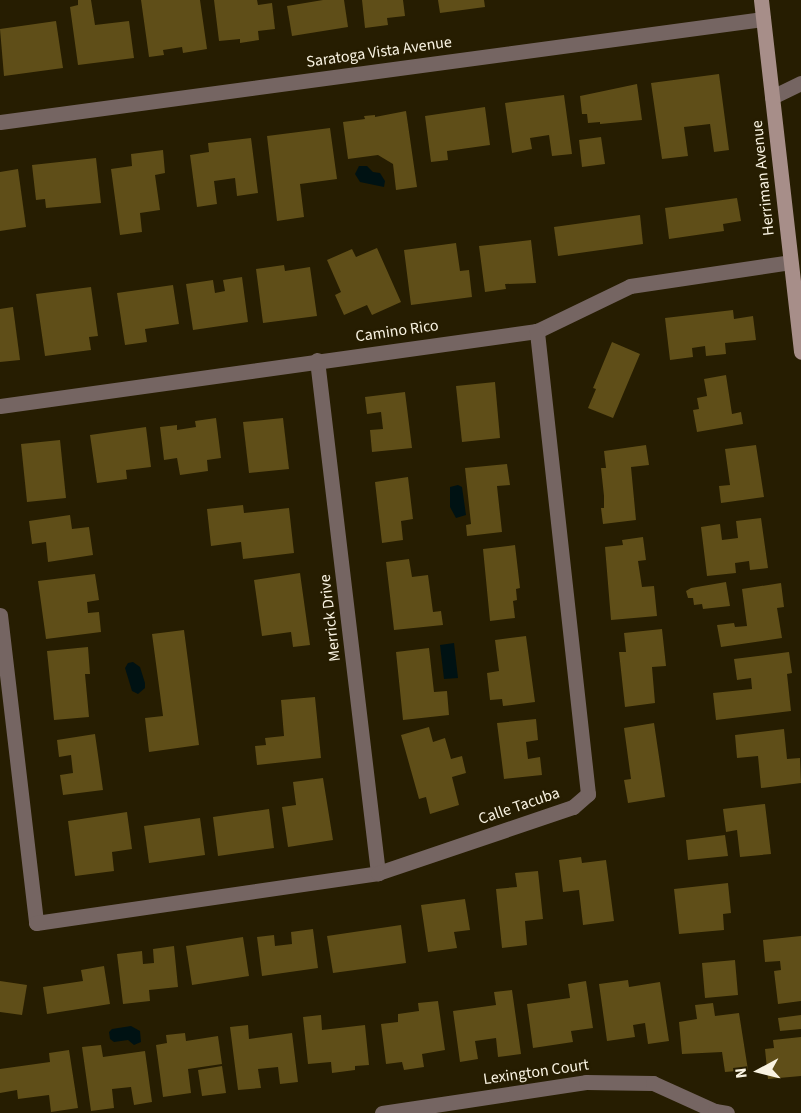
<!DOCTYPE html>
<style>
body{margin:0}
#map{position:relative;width:801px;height:1113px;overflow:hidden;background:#261d01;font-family:"Source Sans 3",sans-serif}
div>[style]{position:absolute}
.water>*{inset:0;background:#001213}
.building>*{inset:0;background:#5f4e18}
.street>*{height:15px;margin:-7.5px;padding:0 7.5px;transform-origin:7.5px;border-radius:7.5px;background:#756562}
.secondary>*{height:15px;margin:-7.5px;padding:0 7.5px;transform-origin:7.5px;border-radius:7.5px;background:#a78e89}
span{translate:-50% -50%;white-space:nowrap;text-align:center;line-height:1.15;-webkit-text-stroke:4.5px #261d01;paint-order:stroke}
.street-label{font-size:16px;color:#f9f3e2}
.north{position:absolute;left:729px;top:1041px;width:60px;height:60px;-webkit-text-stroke:4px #261d01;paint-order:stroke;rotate:263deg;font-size:16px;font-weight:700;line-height:24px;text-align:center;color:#f9f3e2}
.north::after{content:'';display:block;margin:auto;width:21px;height:27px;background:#f9f3e2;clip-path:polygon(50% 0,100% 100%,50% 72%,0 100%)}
</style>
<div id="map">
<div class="water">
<div style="clip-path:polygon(359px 166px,367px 166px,373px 172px,380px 173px,385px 181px,384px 187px,360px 182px,355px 174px)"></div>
<div style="clip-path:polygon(458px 485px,462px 487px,466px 515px,456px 518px,450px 507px,450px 487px)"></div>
<div style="clip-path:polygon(454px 643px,458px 678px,444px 679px,440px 645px)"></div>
<div style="clip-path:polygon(133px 662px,140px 667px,145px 683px,145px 688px,138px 694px,132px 691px,125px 668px,128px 663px)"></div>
<div style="clip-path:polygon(131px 1026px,140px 1031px,141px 1042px,134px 1045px,128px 1040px,114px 1042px,110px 1039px,109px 1032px,112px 1029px)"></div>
</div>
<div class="building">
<div style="clip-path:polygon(78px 0,91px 0,95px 25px,129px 21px,134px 58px,78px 65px,70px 7px,78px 5px)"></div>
<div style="clip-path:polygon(141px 0,200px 0,207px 49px,183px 53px,182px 47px,163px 50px,164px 55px,149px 57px)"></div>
<div style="clip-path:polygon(214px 0,257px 0,258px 5px,272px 3px,275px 29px,258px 31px,259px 40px,240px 43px,240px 39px,219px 41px)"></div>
<div style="clip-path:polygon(323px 0,344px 0,348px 27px,292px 36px,287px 6px)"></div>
<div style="clip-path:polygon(362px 0,403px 0,405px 16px,387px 18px,388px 25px,365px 28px)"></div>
<div style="clip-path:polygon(438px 0,484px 0,485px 7px,440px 13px)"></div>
<div style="clip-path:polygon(56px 21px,63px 68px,4px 76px,0 29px)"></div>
<div style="clip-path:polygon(719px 74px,729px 150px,714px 152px,710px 124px,684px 127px,688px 156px,662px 159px,651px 83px)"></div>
<div style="clip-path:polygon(637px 84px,642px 120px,600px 124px,600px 122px,588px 123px,587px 114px,582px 114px,580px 96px)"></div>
<div style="clip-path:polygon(564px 95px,572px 154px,552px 156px,549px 135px,530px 138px,532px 149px,512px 153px,505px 103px)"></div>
<div style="clip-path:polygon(485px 107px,490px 145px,447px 151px,448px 160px,431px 162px,425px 116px)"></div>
<div style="clip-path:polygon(406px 111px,417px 187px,396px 190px,393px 164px,378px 155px,348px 159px,343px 122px,365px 119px,364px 116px,375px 115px,375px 117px)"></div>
<div style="clip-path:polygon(330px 128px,337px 179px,300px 184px,304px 217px,277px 221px,267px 136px)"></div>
<div style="clip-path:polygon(601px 137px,605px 164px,582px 167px,579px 140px)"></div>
<div style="clip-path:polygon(251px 138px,258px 193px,237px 196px,235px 178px,214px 181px,217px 204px,197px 207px,190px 155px,209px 152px,208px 143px)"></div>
<div style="clip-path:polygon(163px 150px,165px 173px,155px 175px,160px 210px,140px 213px,142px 232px,120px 235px,111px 169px,132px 166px,131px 154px)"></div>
<div style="clip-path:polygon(96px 158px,101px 203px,46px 208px,45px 199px,36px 200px,32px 165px)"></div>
<div style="clip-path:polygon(18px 169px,26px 227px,0 231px,0 172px)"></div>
<div style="clip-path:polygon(737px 198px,741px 221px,723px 224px,724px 231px,669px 239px,665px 208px)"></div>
<div style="clip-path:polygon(640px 215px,643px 244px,558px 256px,554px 227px)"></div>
<div style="clip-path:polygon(531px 240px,536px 283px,505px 284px,506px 289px,485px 292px,479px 246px)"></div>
<div style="clip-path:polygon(456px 243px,460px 271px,469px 270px,472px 297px,411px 305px,404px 250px)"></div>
<div style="clip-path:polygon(377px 248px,401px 302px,372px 315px,367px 305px,344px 315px,335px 295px,341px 292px,327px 260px,352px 249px,356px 257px)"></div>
<div style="clip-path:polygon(284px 265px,285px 271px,310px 267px,317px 316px,263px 323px,256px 269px)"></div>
<div style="clip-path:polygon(242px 277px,248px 322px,193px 330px,186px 284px,213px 280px,215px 293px,225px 291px,223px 280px)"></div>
<div style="clip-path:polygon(173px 285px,179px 324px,145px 329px,147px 342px,125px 345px,117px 293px)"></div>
<div style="clip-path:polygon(91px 287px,98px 336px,89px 337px,91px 350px,45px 356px,36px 294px)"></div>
<div style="clip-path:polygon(13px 307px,20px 360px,0 362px,0 309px)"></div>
<div style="clip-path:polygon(733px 310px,734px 319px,753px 316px,756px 340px,725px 343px,726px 354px,706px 356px,705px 346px,692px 348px,693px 357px,670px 360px,665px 318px)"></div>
<div style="clip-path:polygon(612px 342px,640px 354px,613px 418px,588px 408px,596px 389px,593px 388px)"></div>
<div style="clip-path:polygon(726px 375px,732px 414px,741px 412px,743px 424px,697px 432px,693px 410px,699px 409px,697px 398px,707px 396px,704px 379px)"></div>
<div style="clip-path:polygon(495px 382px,500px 438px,462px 442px,456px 386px)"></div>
<div style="clip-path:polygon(405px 392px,412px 448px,372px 452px,370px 430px,383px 429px,381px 412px,367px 414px,365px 397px)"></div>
<div style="clip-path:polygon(216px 418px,221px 458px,207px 460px,208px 471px,180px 475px,177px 458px,164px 460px,160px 427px,177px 425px,177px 430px,196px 427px,195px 421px)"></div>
<div style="clip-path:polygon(283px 418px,289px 469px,249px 473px,243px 422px)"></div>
<div style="clip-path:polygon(146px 427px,151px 467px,126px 470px,127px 479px,97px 483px,90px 435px)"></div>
<div style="clip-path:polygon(60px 440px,66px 498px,27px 502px,21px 444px)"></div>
<div style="clip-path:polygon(646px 445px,649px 465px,631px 467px,636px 520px,603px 524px,601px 508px,604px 508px,604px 496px,601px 468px,606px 468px,604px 451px)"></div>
<div style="clip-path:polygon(756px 445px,764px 497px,721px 503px,719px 486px,730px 485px,725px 449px)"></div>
<div style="clip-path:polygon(507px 464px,510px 485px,497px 486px,502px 532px,467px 536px,466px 525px,471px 524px,465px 468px)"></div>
<div style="clip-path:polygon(408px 477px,413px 519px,401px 521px,403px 540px,382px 543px,375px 482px)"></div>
<div style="clip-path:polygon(243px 505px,244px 513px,289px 508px,294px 553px,243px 559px,241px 542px,211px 546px,207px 509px)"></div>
<div style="clip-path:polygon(70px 515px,72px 529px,89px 527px,93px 555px,48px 562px,46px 542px,32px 544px,29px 521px)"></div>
<div style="clip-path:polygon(761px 518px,768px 568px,750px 570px,749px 561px,735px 563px,736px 573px,707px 576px,701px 527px,720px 524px,722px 540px,738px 538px,736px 521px)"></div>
<div style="clip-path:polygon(643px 537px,646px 560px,638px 561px,642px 587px,654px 586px,657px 616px,611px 620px,605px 547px,623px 545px,622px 540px)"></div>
<div style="clip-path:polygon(515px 545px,520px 588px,516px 589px,517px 600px,513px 601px,515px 618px,490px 621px,483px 549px)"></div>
<div style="clip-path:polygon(409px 559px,412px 577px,428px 575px,433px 612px,441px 611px,443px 625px,394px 630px,386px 562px)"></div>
<div style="clip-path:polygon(300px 573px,310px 645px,293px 647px,291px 632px,262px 636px,254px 580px)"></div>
<div style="clip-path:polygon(95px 574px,99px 600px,87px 602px,88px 613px,99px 612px,101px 632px,46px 639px,38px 581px)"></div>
<div style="clip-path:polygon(726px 582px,730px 606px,703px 609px,702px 604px,694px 605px,693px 598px,688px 598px,686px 591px,691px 588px)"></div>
<div style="clip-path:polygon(781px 583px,784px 607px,777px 608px,782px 638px,721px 647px,717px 625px,734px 623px,735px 627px,747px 626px,742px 589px)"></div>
<div style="clip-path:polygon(662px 629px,666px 666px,652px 667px,655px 703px,625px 707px,619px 652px,626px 652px,624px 633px)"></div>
<div style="clip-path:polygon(184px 630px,199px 745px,149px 752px,145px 718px,163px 716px,152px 634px)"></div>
<div style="clip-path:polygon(526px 636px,535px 702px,503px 706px,502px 699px,490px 700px,487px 673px,499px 671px,495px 640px)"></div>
<div style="clip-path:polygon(88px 647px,90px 674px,85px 674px,89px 717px,54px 720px,47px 651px)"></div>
<div style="clip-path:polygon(429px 648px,434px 692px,447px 691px,449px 715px,403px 720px,396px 652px)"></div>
<div style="clip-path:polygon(789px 652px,792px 673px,787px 674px,791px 711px,716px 720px,713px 693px,752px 689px,751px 678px,737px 680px,734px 659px)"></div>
<div style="clip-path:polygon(315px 697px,321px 758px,257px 765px,255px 746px,266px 745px,265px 738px,284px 736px,281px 700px)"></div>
<div style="clip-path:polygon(536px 719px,538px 740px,526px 742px,528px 759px,540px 757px,542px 775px,504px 779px,497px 723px)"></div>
<div style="clip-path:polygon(654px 723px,665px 797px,628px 803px,624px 780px,631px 779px,624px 728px)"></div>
<div style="clip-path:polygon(429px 727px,433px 742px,445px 738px,451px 759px,462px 756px,466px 773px,452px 777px,459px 805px,430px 814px,426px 797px,419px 799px,401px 735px)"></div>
<div style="clip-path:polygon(784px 729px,787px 759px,800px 758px,801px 783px,761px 788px,758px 756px,737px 758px,735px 735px)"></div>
<div style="clip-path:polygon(95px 734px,103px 790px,63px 795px,60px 775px,73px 773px,71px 755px,59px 757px,57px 740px)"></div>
<div style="clip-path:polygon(323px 778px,333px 840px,288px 847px,282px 807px,296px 805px,293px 782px)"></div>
<div style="clip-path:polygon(765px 804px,771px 854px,740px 857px,737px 830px,726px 832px,723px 809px)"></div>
<div style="clip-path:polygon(269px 809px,274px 848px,218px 856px,213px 817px)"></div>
<div style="clip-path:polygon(127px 812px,132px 849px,112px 852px,114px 871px,75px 876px,68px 821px)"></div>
<div style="clip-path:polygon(200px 818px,205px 855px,149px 863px,144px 826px)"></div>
<div style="clip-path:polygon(725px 835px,728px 856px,688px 860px,686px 840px)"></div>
<div style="clip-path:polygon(581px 857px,582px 863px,606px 860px,614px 921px,583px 925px,579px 890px,563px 892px,559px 860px)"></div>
<div style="clip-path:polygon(538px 871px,543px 919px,525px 921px,527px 945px,502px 948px,496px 889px,517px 887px,515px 873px)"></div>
<div style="clip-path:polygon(728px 883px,731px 913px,723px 914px,724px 930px,679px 934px,674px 889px)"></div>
<div style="clip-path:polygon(465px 899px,470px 930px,454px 932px,457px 948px,428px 952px,421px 905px)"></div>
<div style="clip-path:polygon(401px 925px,406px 963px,333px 973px,327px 936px)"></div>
<div style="clip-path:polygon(313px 929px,318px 968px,262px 976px,257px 937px,274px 935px,275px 946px,292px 944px,291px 932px)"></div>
<div style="clip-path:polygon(801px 936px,801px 1001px,778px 1004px,774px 971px,781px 970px,780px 961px,765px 962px,763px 940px)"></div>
<div style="clip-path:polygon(243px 937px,249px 976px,192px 985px,186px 946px)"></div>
<div style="clip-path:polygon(174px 946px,178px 987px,149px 990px,150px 1001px,123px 1004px,117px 954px,142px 951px,143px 964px,154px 963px,153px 949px)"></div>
<div style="clip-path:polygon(735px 960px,738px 995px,705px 998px,702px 963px)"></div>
<div style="clip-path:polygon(104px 966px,110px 1004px,47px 1014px,43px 987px,83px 981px,81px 970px)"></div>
<div style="clip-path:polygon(628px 980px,629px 987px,660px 982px,669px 1041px,648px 1044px,645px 1023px,633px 1025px,635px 1037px,607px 1041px,599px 984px)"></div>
<div style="clip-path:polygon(0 981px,27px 985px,22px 1015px,0 1012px)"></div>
<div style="clip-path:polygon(586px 981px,593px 1028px,571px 1031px,573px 1042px,533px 1048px,527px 1004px,570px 998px,568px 984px)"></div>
<div style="clip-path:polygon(512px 990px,521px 1054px,498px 1057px,496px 1038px,475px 1041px,478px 1059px,460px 1062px,453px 1011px,496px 1005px,494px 992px)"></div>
<div style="clip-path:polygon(438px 1001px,445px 1050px,422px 1054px,424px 1067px,404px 1070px,402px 1062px,386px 1064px,381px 1024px,398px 1022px,398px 1014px,419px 1011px,418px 1003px)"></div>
<div style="clip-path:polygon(713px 1003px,715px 1016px,739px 1013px,748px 1070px,725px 1072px,722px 1052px,682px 1054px,679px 1022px,697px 1019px,695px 1005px)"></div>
<div style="clip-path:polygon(321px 1015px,322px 1030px,365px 1025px,369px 1065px,355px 1066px,355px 1070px,332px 1073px,331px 1062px,308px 1064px,303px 1017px)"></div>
<div style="clip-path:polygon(801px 1015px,801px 1029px,780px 1031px,778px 1018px)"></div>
<div style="clip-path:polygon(248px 1025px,249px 1039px,292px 1033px,298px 1082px,280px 1084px,278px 1067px,258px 1069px,261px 1088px,238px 1090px,230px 1027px)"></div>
<div style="clip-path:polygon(185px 1033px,186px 1041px,218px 1036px,222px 1064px,188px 1069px,191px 1093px,163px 1097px,156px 1045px,167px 1043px,166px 1035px)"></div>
<div style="clip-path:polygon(801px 1037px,801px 1076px,768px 1079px,765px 1049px,774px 1048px,773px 1040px)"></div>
<div style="clip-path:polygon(101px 1045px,103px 1057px,145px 1051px,152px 1102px,134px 1105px,131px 1087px,112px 1089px,114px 1108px,91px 1111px,82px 1047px)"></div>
<div style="clip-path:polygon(69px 1050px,78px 1108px,51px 1112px,49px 1095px,18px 1099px,17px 1090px,0 1093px,0 1069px,50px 1062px,49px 1053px)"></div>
<div style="clip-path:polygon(222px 1066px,226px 1093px,202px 1096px,198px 1070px)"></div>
</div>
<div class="street">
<div style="left:772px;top:97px;width:32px;rotate:-26deg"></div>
<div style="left:0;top:122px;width:770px;rotate:-7.69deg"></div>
<div style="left:317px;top:360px;width:517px;rotate:83.22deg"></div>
<div style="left:0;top:406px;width:542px;rotate:-7.95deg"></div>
<div style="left:537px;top:331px;width:103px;rotate:-25.8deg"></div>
<div style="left:630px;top:286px;width:162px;rotate:-8.5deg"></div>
<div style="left:0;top:615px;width:310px;rotate:83.3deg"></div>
<div style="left:36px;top:923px;width:346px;rotate:-8.3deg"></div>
<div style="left:378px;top:873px;width:206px;rotate:-18.7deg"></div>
<div style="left:573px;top:807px;width:20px;rotate:-41deg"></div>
<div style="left:588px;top:794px;width:466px;rotate:-96.3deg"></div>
<div style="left:382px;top:1113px;width:206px;rotate:-8.6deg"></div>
<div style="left:586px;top:1082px;width:67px;rotate:0.9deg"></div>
<div style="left:653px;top:1083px;width:68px;rotate:24.3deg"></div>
<div style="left:715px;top:1111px;width:12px;rotate:9deg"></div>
</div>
<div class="secondary">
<div style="left:761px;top:0;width:354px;rotate:83.5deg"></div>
</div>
<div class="street-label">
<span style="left:379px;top:52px;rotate:-8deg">Saratoga Vista Avenue</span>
<span style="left:763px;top:178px;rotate:-96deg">Herriman Avenue</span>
<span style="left:397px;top:331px;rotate:-8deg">Camino Rico</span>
<span style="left:330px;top:618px;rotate:-97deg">Merrick Drive</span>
<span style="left:519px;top:806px;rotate:-19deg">Calle Tacuba</span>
<span style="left:536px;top:1072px;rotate:-8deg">Lexington Court</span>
</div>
<div class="north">N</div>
</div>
